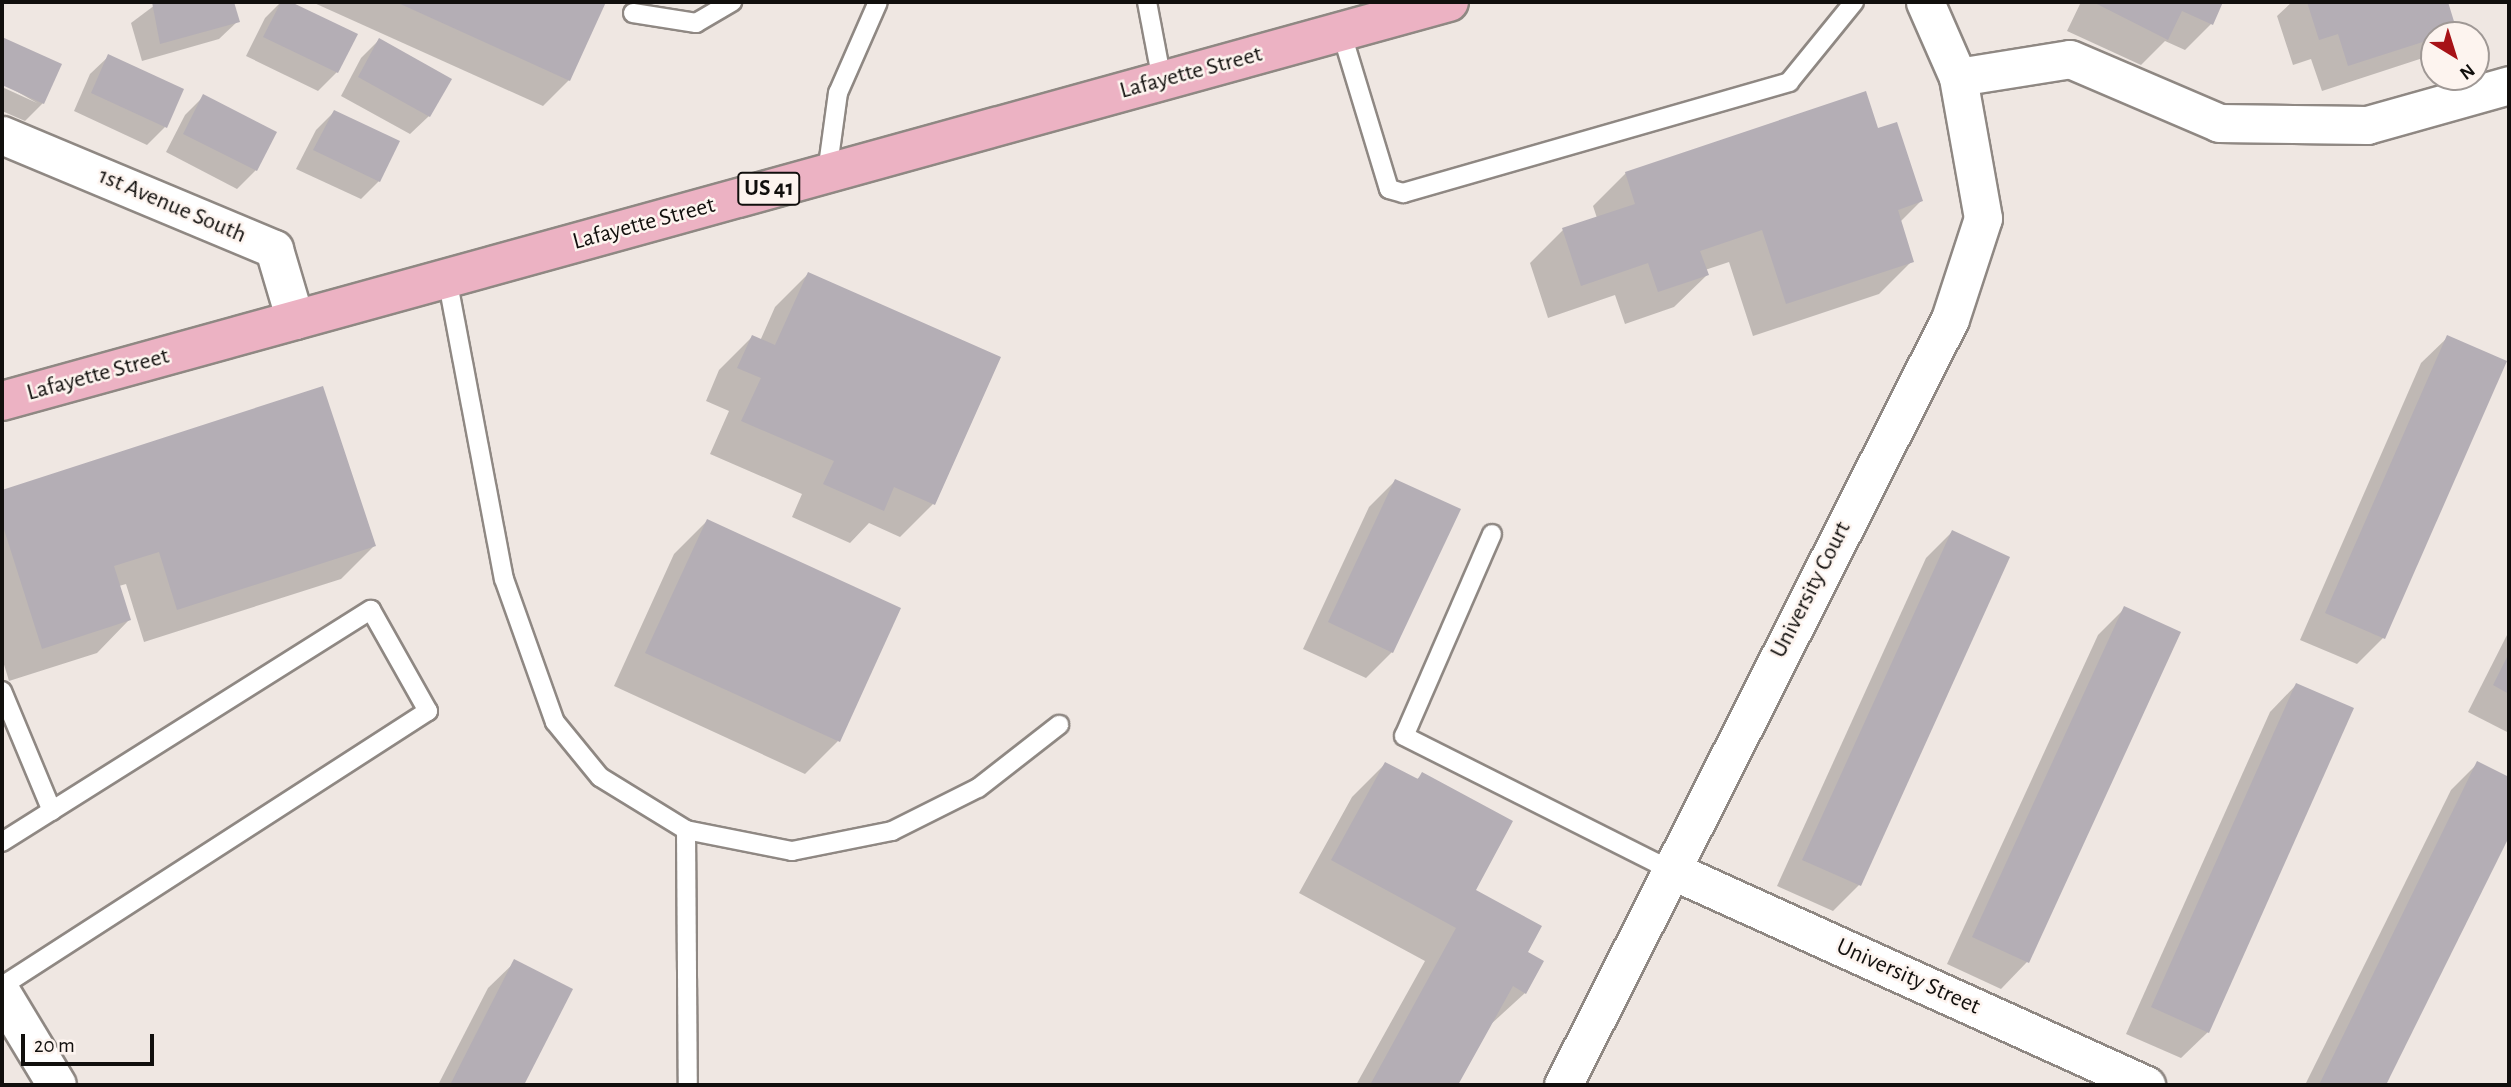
<!DOCTYPE html>
<style>
body{margin:0}
#map{position:relative;width:2511px;height:1087px;overflow:hidden;background:#efe7e2;font-family:"Alegreya Sans",sans-serif}
div>[style]{position:absolute}
.shadow>*{inset:0;background:#0003}
.building>*{inset:0;background:#b4aeb5}
.roads{filter:drop-shadow(2px 0 #8f8883) drop-shadow(-2px 0 #8f8883) drop-shadow(0 2px #8f8883) drop-shadow(0 -2px #8f8883)}
.service>*{height:18px;margin:-9px;padding:0 9px;transform-origin:9px;border-radius:9px;background:#fff}
.minor>*{height:37px;margin:-18.5px;padding:0 18.5px;transform-origin:18.5px;border-radius:18.5px;background:#fff}
.tertiary>*{height:38px;margin:-19px;padding:0 19px;transform-origin:19px;border-radius:19px;background:#fff}
.primary>*{height:38px;margin:-19px;padding:0 19px;transform-origin:19px;border-radius:19px;background:#ecb2c3}
span{translate:-50% -50%;white-space:nowrap;text-align:center;line-height:1.15;-webkit-text-stroke:5px #fdf4ef;paint-order:stroke}
.shield-label span{padding:2px 5px;background:#fdf4ef;border:2px solid;border-radius:5px;-webkit-text-stroke-width:0}
.shield-label{font-size:23px;color:#110f0d;font-weight:700}
.street-label{font-size:24px;color:#110f0d}
.frame{position:absolute;inset:0;border:4px solid #110f0d;pointer-events:none}
.north{position:absolute;left:2420px;top:21px;width:70px;height:70px;box-sizing:border-box;background:#fdf4ef;border:2px solid #9f9895;border-radius:50%;rotate:142deg;font-size:19px;font-weight:700;line-height:28px;text-align:center;color:#110f0d}
.north::after{content:'';display:block;margin:auto;width:24px;height:32px;background:#a71217;clip-path:polygon(50% 0,100% 100%,50% 72%,0 100%)}
.scale{position:absolute;left:21px;top:1034px;width:133px;height:32px;box-sizing:border-box;border:4px solid #110f0d;border-top:0;padding-left:9px;font-size:21px;line-height:24px;white-space:nowrap;color:#110f0d;-webkit-text-stroke:5px #fdf4ef;paint-order:stroke}
</style>
<div id="map">
<div class="shadow">
<div style="clip-path:polygon(159px 2px,233px 2px,238px 21px,219px 39px,142px 61px,131px 23px)"></div>
<div style="clip-path:polygon(281px 2px,355px 34px,337px 72px,318px 91px,246px 56px,265px 18px)"></div>
<div style="clip-path:polygon(312px 2px,604px 2px,569px 80px,543px 106px)"></div>
<div style="clip-path:polygon(2081px 2px,2221px 2px,2211px 24px,2185px 50px,2165px 41px,2141px 65px,2067px 31px)"></div>
<div style="clip-path:polygon(2292px 2px,2446px 2px,2455px 30px,2451px 35px,2434px 35px,2434px 52px,2429px 56px,2322px 91px,2311px 59px,2293px 65px,2277px 16px)"></div>
<div style="clip-path:polygon(2px 39px,60px 64px,43px 103px,25px 121px,2px 111px,2px 87px,37px 103px,2px 83px)"></div>
<div style="clip-path:polygon(379px 40px,429px 116px,410px 134px,341px 96px,361px 58px)"></div>
<div style="clip-path:polygon(109px 56px,165px 127px,147px 145px,74px 111px,90px 74px)"></div>
<div style="clip-path:polygon(203px 97px,275px 133px,256px 170px,237px 189px,166px 152px,185px 115px)"></div>
<div style="clip-path:polygon(334px 112px,379px 181px,361px 199px,296px 169px,316px 130px)"></div>
<div style="clip-path:polygon(1877px 130px,1921px 201px,1900px 222px,1912px 261px,1879px 294px,1753px 336px,1729px 262px,1705px 270px,1707px 275px,1674px 307px,1625px 324px,1615px 295px,1548px 318px,1530px 263px,1563px 230px,1597px 218px,1593px 206px,1626px 173px)"></div>
<div style="clip-path:polygon(808px 274px,933px 504px,900px 537px,869px 523px,850px 543px,792px 517px,802px 494px,710px 454px,729px 411px,706px 401px,719px 370px,752px 337px,760px 341px,775px 307px)"></div>
<div style="clip-path:polygon(2448px 337px,2383px 638px,2357px 664px,2300px 640px,2421px 363px)"></div>
<div style="clip-path:polygon(322px 389px,374px 546px,341px 579px,144px 642px,126px 584px,119px 586px,129px 620px,97px 653px,9px 681px,2px 658px,2px 492px)"></div>
<div style="clip-path:polygon(1395px 481px,1392px 652px,1366px 678px,1303px 649px,1369px 507px)"></div>
<div style="clip-path:polygon(707px 521px,838px 741px,805px 774px,614px 686px,674px 554px)"></div>
<div style="clip-path:polygon(1952px 532px,1859px 885px,1833px 911px,1777px 886px,1926px 558px)"></div>
<div style="clip-path:polygon(2125px 608px,2179px 633px,2027px 962px,2001px 989px,1947px 964px,2098px 635px)"></div>
<div style="clip-path:polygon(2509px 631px,2509px 733px,2468px 712px)"></div>
<div style="clip-path:polygon(2296px 685px,2208px 1032px,2181px 1058px,2126px 1034px,2270px 712px)"></div>
<div style="clip-path:polygon(1385px 764px,1416px 780px,1423px 774px,1473px 890px,1526px 953px,1525px 993px,1490px 1025px,1456px 1085px,1356px 1085px,1425px 961px,1299px 893px,1352px 797px)"></div>
<div style="clip-path:polygon(2477px 764px,2509px 779px,2509px 833px,2384px 1085px,2305px 1085px,2451px 790px)"></div>
<div style="clip-path:polygon(515px 962px,571px 990px,522px 1085px,438px 1085px,488px 988px)"></div>
</div>
<div class="building">
<div style="clip-path:polygon(152px 2px,234px 2px,240px 22px,160px 44px)"></div>
<div style="clip-path:polygon(281px 2px,291px 2px,358px 34px,338px 73px,263px 37px)"></div>
<div style="clip-path:polygon(396px 2px,606px 2px,570px 81px)"></div>
<div style="clip-path:polygon(2093px 2px,2223px 2px,2213px 25px,2182px 11px,2168px 40px)"></div>
<div style="clip-path:polygon(2307px 2px,2448px 2px,2457px 31px,2348px 66px,2338px 34px,2319px 40px)"></div>
<div style="clip-path:polygon(2px 37px,62px 64px,44px 104px,2px 85px)"></div>
<div style="clip-path:polygon(379px 38px,452px 79px,430px 117px,358px 77px)"></div>
<div style="clip-path:polygon(108px 54px,184px 89px,167px 128px,91px 93px)"></div>
<div style="clip-path:polygon(1866px 91px,1878px 128px,1897px 122px,1923px 201px,1898px 210px,1914px 262px,1786px 304px,1762px 230px,1700px 251px,1709px 275px,1658px 292px,1648px 263px,1581px 286px,1562px 228px,1635px 204px,1625px 172px)"></div>
<div style="clip-path:polygon(203px 94px,277px 132px,257px 171px,183px 134px)"></div>
<div style="clip-path:polygon(334px 110px,400px 141px,380px 182px,313px 150px)"></div>
<div style="clip-path:polygon(808px 272px,1001px 357px,935px 505px,894px 487px,884px 511px,823px 484px,834px 461px,741px 421px,761px 378px,737px 368px,752px 335px,775px 345px)"></div>
<div style="clip-path:polygon(2447px 335px,2507px 361px,2385px 639px,2325px 613px)"></div>
<div style="clip-path:polygon(323px 386px,376px 546px,177px 610px,159px 552px,114px 566px,131px 620px,42px 649px,2px 523px,2px 490px)"></div>
<div style="clip-path:polygon(1395px 479px,1461px 509px,1393px 653px,1328px 622px)"></div>
<div style="clip-path:polygon(707px 519px,901px 608px,840px 742px,645px 653px)"></div>
<div style="clip-path:polygon(1952px 530px,2010px 557px,1861px 886px,1802px 860px)"></div>
<div style="clip-path:polygon(2124px 606px,2181px 632px,2029px 963px,1972px 937px)"></div>
<div style="clip-path:polygon(2509px 653px,2509px 694px,2493px 685px)"></div>
<div style="clip-path:polygon(2296px 683px,2354px 708px,2209px 1033px,2151px 1007px)"></div>
<div style="clip-path:polygon(2477px 761px,2509px 777px,2509px 837px,2386px 1085px,2319px 1085px)"></div>
<div style="clip-path:polygon(1385px 762px,1418px 779px,1422px 772px,1513px 821px,1476px 890px,1542px 926px,1528px 952px,1544px 961px,1526px 994px,1513px 986px,1458px 1085px,1370px 1085px,1456px 928px,1331px 860px)"></div>
<div style="clip-path:polygon(514px 959px,573px 989px,524px 1085px,450px 1085px)"></div>
</div>
<div class="roads">
<div class="service">
<div style="left:1147px;top:2px;width:80px;rotate:79.2deg"></div>
<div style="left:633px;top:13px;width:64px;rotate:9deg"></div>
<div style="left:696px;top:23px;width:42px;rotate:-30.3deg"></div>
<div style="left:1341px;top:31px;width:165px;rotate:73.1deg"></div>
<div style="left:1389px;top:189px;width:15px;rotate:16deg"></div>
<div style="left:1403px;top:193px;width:402px;rotate:-16deg"></div>
<div style="left:1789px;top:82px;width:103px;rotate:-50.9deg"></div>
<div style="left:827px;top:173px;width:81px;rotate:-82.2deg"></div>
<div style="left:838px;top:93px;width:99px;rotate:-66.3deg"></div>
<div style="left:447px;top:278px;width:306px;rotate:79.3deg"></div>
<div style="left:504px;top:579px;width:152px;rotate:70.4deg"></div>
<div style="left:555px;top:722px;width:71px;rotate:50.7deg"></div>
<div style="left:600px;top:777px;width:101px;rotate:31.6deg"></div>
<div style="left:686px;top:830px;width:108px;rotate:11.2deg"></div>
<div style="left:792px;top:851px;width:102px;rotate:-11.3deg"></div>
<div style="left:892px;top:831px;width:96px;rotate:-26.6deg"></div>
<div style="left:978px;top:788px;width:103px;rotate:-37.9deg"></div>
<div style="left:1492px;top:534px;width:220px;rotate:113.5deg"></div>
<div style="left:1404px;top:736px;width:297px;rotate:26.7deg"></div>
<div style="left:2px;top:691px;width:130px;rotate:67.4deg"></div>
<div style="left:686px;top:830px;width:255px;rotate:89.6deg"></div>
<div style="left:2px;top:842px;width:436px;rotate:-32.2deg"></div>
<div style="left:371px;top:610px;width:116px;rotate:60.6deg"></div>
<div style="left:428px;top:711px;width:507px;rotate:147.16deg"></div>
</div>
<div class="minor">
<div style="left:1925px;top:2px;width:82px;rotate:66.3deg"></div>
<div style="left:1958px;top:77px;width:113px;rotate:-9.1deg"></div>
<div style="left:2070px;top:59px;width:162px;rotate:23.2deg"></div>
<div style="left:2219px;top:123px;width:148px;rotate:0.8deg"></div>
<div style="left:2367px;top:125px;width:148px;rotate:-15.7deg"></div>
<div style="left:2px;top:135px;width:295px;rotate:22.7deg"></div>
<div style="left:274px;top:249px;width:74px;rotate:73.5deg"></div>
<div style="left:1669px;top:869px;width:524px;rotate:24.36deg"></div>
<div style="left:1563px;top:1085px;width:858px;rotate:-63.2deg"></div>
<div style="left:1950px;top:319px;width:106px;rotate:-71.9deg"></div>
<div style="left:1983px;top:218px;width:143px;rotate:-100.1deg"></div>
</div>
<div class="tertiary">
<div style="left:2px;top:994px;width:106px;rotate:58.9deg"></div>
</div>
<div class="primary">
<div style="left:2px;top:401px;width:1501px;rotate:-15.42deg"></div>
</div>
</div>
<div class="shield-label">
<span style="left:769px;top:189px">US 41</span>
</div>
<div class="street-label">
<span style="left:1191px;top:73px;rotate:-15deg">Lafayette Street</span>
<span style="left:172px;top:206px;rotate:23deg">1st Avenue South</span>
<span style="left:644px;top:224px;rotate:-15deg">Lafayette Street</span>
<span style="left:98px;top:375px;rotate:-15deg">Lafayette Street</span>
<span style="left:1811px;top:590px;rotate:-63deg">University Court</span>
<span style="left:1908px;top:977px;rotate:24deg">University Street</span>
</div>
<div class="frame"></div>
<div class="north">N</div>
<div class="scale">20 m</div>
</div>
